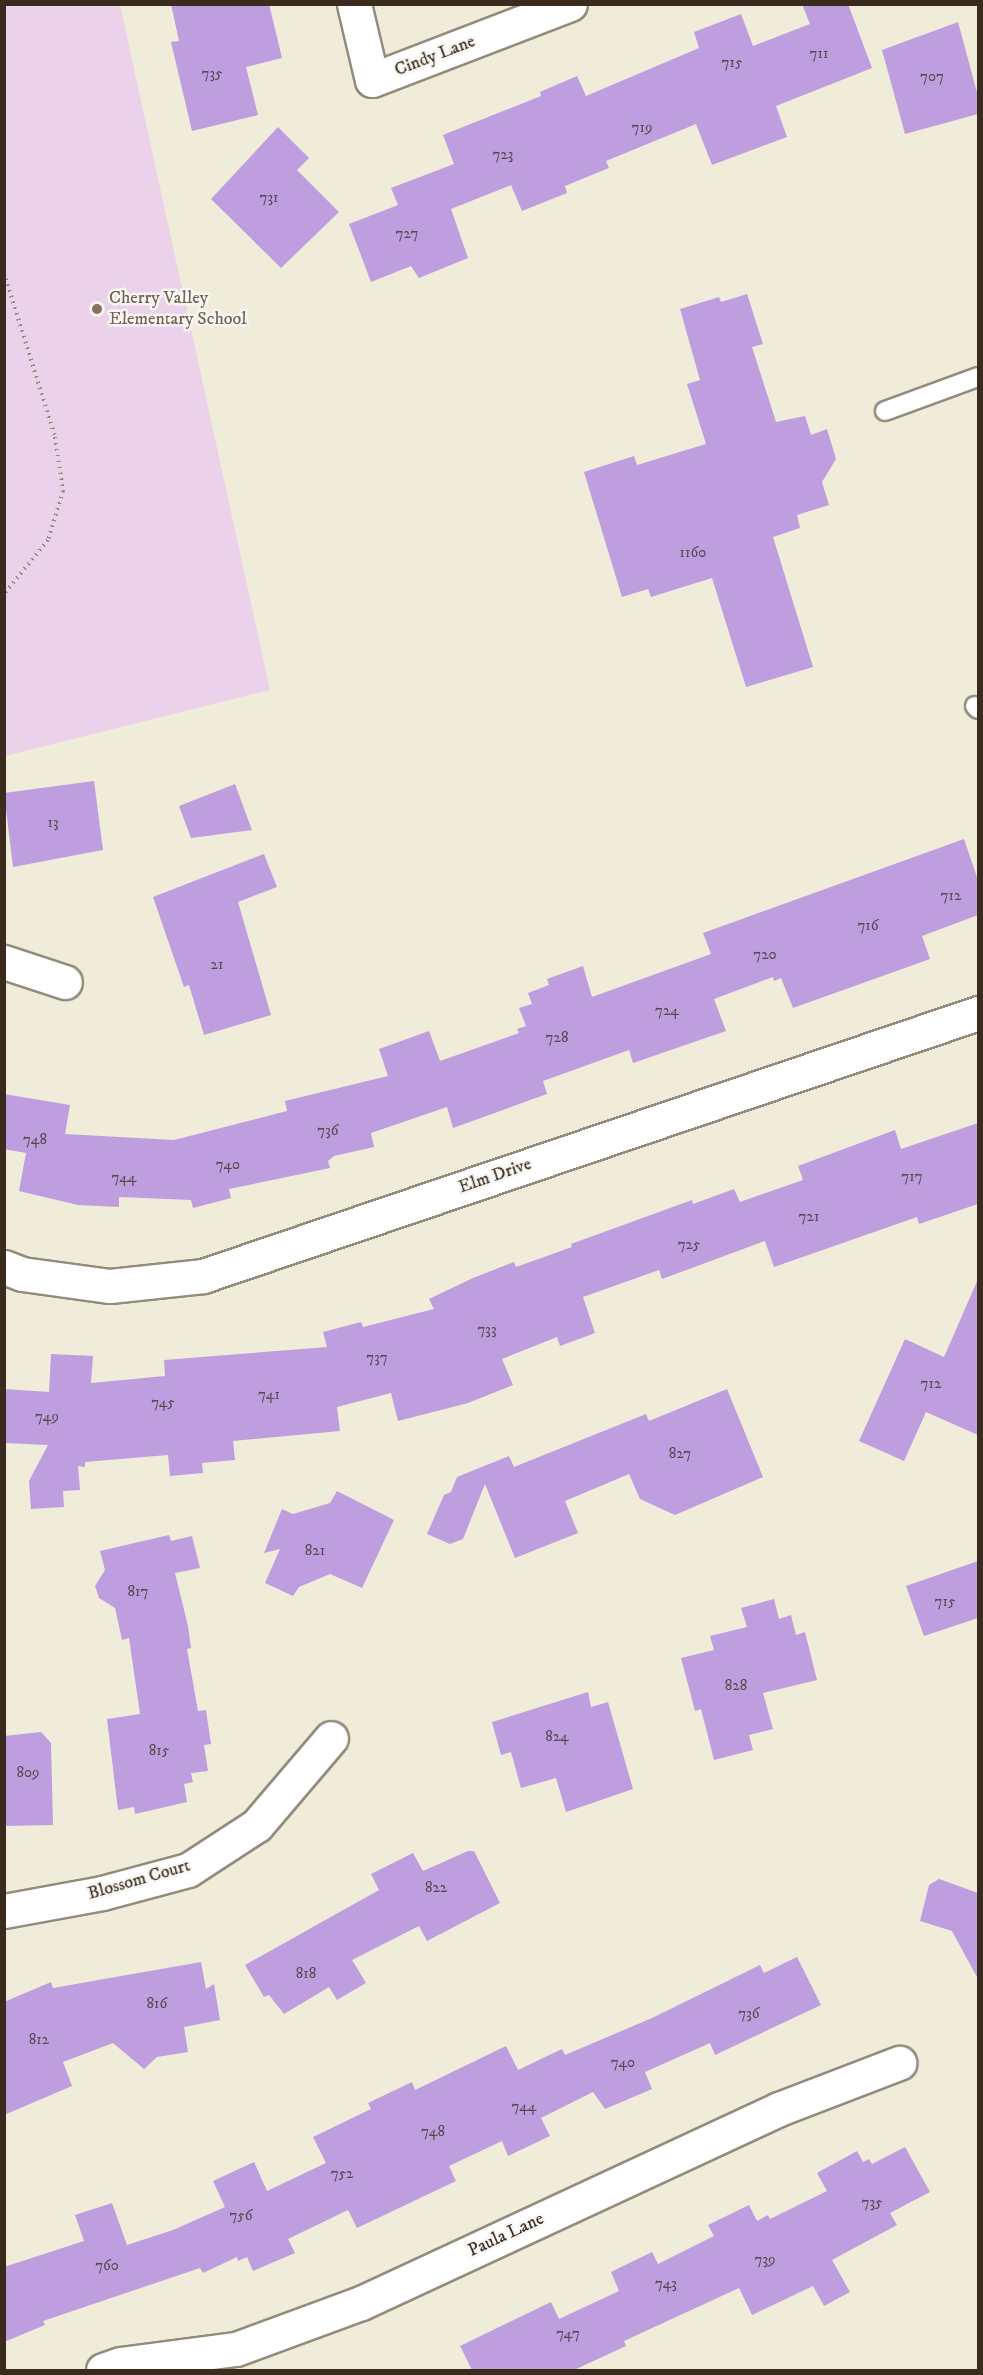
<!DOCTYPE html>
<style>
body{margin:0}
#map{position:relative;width:983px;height:2375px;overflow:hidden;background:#efecd9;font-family:"IM FELL DW Pica",serif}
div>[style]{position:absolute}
.built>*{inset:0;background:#ecd1ea}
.building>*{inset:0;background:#be9edf}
.path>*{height:4px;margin-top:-2px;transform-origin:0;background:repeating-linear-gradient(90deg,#958b7c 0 1.5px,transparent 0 6px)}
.roads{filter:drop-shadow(2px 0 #958b7c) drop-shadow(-2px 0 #958b7c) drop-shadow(0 2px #958b7c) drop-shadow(0 -2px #958b7c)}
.service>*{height:18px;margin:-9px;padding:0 9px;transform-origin:9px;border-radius:9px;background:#fff}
.minor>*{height:33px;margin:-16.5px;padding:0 16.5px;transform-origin:16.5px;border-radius:16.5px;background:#fff}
.dots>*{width:16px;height:16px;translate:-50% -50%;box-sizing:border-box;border:3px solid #f6f6f2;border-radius:50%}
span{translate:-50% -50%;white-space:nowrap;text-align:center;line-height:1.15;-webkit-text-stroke:5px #f6f6f2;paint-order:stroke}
.number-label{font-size:15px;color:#5c474e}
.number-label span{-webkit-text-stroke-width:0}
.street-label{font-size:18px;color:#3b2a1e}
.education-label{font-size:18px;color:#785e54}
.left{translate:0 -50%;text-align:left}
.frame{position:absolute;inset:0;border:6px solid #3b2a1e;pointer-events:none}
</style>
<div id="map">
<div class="built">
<div style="clip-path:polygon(5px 4px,120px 5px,270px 690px,5px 756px)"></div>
</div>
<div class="building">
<div style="clip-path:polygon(171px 4px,269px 4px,282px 58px,246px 67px,258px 115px,192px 131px,171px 42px,179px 41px)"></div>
<div style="clip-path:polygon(802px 4px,848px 4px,872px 68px,776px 106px,787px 137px,712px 165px,696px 124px,606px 161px,609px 168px,565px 186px,567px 193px,522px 211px,511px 185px,451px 209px,468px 258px,419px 278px,411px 266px,371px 282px,349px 224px,398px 205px,391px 188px,454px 164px,443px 135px,541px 96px,540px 92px,577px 76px,586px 96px,699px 48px,694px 32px,741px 14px,753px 46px,810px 24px)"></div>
<div style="clip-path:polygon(958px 22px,978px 96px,978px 114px,905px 134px,882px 50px)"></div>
<div style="clip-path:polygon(278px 127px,309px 158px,297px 170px,339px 212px,281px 268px,211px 199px)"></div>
<div style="clip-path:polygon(747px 294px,763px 344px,752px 347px,776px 422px,805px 416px,811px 435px,827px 429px,836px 459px,822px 482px,829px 505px,797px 515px,800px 528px,773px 537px,813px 667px,746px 687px,712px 578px,651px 597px,648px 589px,622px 597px,584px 472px,634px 456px,637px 465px,706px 444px,687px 384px,700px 380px,680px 309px,719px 297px,721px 302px)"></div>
<div style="clip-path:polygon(94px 781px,103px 850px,13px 867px,4px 793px)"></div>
<div style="clip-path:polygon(235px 784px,252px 830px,191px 838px,179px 806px)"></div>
<div style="clip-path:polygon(964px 839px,978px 880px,978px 915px,922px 936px,930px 959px,793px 1008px,781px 978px,774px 981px,773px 977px,714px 999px,726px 1031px,633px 1063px,629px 1050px,543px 1081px,547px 1094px,453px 1128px,447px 1107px,371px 1133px,374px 1147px,334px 1156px,328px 1161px,330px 1168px,229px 1189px,231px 1198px,193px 1208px,191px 1200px,119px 1197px,119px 1207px,78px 1205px,19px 1191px,26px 1153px,4px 1149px,4px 1094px,70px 1105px,65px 1134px,174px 1140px,287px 1111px,285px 1101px,388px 1076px,379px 1049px,429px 1031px,440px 1061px,519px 1033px,517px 1029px,526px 1026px,519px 1008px,532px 1004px,528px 993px,549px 985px,547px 979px,583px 966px,592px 997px,711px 954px,703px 933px)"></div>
<div style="clip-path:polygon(264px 854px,277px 887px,238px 902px,271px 1015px,204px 1035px,189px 985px,184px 987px,153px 897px)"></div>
<div style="clip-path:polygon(978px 1123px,978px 1204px,919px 1224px,917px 1217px,774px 1267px,765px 1241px,662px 1279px,659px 1270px,583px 1297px,595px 1333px,560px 1346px,557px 1337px,502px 1359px,513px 1385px,468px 1403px,398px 1421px,391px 1393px,337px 1407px,340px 1431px,233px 1441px,235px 1460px,202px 1463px,203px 1473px,170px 1476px,168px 1455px,85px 1462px,85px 1467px,78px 1466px,80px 1490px,63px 1491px,64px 1507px,31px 1509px,29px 1481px,48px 1445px,4px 1443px,4px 1389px,49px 1392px,51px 1354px,93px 1356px,91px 1383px,165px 1376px,164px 1360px,327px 1347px,323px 1332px,361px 1322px,363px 1327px,434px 1309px,429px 1299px,473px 1278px,514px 1262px,516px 1267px,572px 1247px,571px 1244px,692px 1200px,693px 1204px,734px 1189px,740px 1202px,803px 1180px,798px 1166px,895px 1130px,901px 1149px)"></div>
<div style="clip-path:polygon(978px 1279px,978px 1435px,926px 1412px,904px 1461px,859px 1441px,905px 1339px,944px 1357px)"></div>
<div style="clip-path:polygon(727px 1389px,763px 1477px,675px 1515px,640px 1499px,629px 1474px,565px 1501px,578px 1533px,515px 1558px,485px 1484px,463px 1539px,450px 1544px,427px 1534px,444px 1495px,451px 1492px,457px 1477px,509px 1456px,514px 1467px,646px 1414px,649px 1421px)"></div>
<div style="clip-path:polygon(337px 1491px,394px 1520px,362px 1588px,330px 1574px,299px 1587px,293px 1596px,265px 1583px,280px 1549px,264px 1553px,282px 1509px,293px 1514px,330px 1503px)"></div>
<div style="clip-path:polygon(169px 1535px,171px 1541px,192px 1536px,200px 1568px,175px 1573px,188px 1626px,191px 1648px,187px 1649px,198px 1711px,206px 1710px,211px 1744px,204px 1745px,208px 1771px,191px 1773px,193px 1782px,184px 1784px,187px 1802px,135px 1814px,134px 1807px,118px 1810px,107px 1719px,140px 1714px,129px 1638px,122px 1640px,115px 1608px,99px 1598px,95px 1586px,105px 1570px,100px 1551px)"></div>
<div style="clip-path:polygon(978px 1561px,978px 1618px,924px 1636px,906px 1586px)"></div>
<div style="clip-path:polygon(774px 1599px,779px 1619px,791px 1615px,796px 1635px,805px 1632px,817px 1680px,763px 1693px,773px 1729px,749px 1735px,753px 1750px,714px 1760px,701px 1709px,695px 1711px,681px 1658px,714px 1650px,710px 1636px,747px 1627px,741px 1608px)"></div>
<div style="clip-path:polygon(588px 1692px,591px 1707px,608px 1702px,633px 1789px,566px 1812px,556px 1778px,521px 1788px,511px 1752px,501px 1755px,492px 1722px)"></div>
<div style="clip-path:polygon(41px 1732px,51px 1743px,53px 1825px,4px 1826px,4px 1736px)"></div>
<div style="clip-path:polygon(468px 1851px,474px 1851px,500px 1903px,427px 1941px,419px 1926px,352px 1960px,366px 1983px,337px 2000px,329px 1987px,284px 2014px,269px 1995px,264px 1997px,245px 1965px,379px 1890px,371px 1874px,413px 1853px,423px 1871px)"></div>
<div style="clip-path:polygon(939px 1879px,978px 1893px,978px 1979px,952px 1931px,920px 1921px,929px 1885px)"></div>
<div style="clip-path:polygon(797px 1957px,821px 2005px,715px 2055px,710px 2043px,645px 2072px,652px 2089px,605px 2109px,593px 2092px,541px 2118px,550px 2136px,508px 2156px,502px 2141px,449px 2166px,456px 2181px,357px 2228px,348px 2210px,288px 2239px,295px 2253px,253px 2271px,247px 2257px,238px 2261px,237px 2257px,203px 2273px,200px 2268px,43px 2321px,45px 2325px,4px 2342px,4px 2267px,84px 2241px,75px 2215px,112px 2203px,127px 2245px,173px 2230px,225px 2207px,213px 2181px,254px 2162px,267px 2191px,326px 2163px,313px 2137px,371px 2109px,368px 2103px,412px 2082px,415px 2090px,506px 2046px,518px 2070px,562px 2049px,565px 2055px,652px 2018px,760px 1965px,764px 1973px)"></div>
<div style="clip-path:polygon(201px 1962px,206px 1989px,214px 1984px,220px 2020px,184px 2027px,188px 2052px,157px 2057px,144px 2069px,113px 2043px,63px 2062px,72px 2086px,4px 2115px,4px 2002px,51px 1982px,53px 1988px)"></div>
<div style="clip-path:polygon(905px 2147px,930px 2192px,890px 2213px,897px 2225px,832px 2260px,850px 2292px,824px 2306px,813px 2286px,752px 2315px,739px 2288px,624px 2341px,626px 2346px,574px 2370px,472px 2370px,460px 2346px,551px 2302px,559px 2319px,619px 2291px,611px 2272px,652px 2252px,658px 2264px,714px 2236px,708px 2225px,749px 2205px,757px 2221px,768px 2215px,770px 2219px,827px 2191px,817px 2173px,857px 2151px,863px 2162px,869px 2159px,872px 2164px)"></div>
</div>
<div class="path">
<div style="left:4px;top:273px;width:172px;rotate:72.7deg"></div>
<div style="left:55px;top:437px;width:55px;rotate:81.6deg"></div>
<div style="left:63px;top:491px;width:51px;rotate:107deg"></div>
<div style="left:48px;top:540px;width:70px;rotate:129.2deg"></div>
</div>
<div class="roads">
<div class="service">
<div style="left:885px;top:411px;width:99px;rotate:-20.1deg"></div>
<div style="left:975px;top:706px;width:4px;rotate:45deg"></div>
</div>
<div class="minor">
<div style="left:354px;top:4px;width:78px;rotate:76.7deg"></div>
<div style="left:372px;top:80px;width:212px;rotate:-21deg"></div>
<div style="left:4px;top:962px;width:64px;rotate:18.2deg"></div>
<div style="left:4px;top:1267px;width:19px;rotate:21deg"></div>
<div style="left:22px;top:1274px;width:89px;rotate:7.8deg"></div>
<div style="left:110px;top:1286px;width:94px;rotate:-6.1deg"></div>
<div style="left:203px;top:1276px;width:818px;rotate:-18.74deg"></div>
<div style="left:4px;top:1911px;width:100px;rotate:-10.4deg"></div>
<div style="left:102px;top:1893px;width:89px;rotate:-15deg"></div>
<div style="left:188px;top:1870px;width:82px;rotate:-33.1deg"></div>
<div style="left:257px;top:1825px;width:114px;rotate:-49.6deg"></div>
<div style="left:103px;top:2370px;width:18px;rotate:-19deg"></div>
<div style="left:120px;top:2364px;width:117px;rotate:-7.4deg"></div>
<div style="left:236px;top:2349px;width:133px;rotate:-20.2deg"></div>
<div style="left:361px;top:2303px;width:461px;rotate:-24.9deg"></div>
<div style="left:779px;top:2109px;width:129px;rotate:-21deg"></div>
</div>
</div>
<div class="dots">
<div style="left:97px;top:309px;background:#8d6e63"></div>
</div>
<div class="number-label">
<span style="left:819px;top:54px">711</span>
<span style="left:732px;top:63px">715</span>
<span style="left:212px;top:74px">735</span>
<span style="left:932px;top:77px">707</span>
<span style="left:642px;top:128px">719</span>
<span style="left:503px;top:155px">723</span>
<span style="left:269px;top:198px">731</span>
<span style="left:407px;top:234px">727</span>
<span style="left:693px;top:553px">1160</span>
<span style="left:53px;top:823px">13</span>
<span style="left:951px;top:896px">712</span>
<span style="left:868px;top:926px">716</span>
<span style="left:765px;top:955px">720</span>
<span style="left:217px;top:965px">21</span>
<span style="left:667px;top:1011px">724</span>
<span style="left:557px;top:1038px">728</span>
<span style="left:328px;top:1131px">736</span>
<span style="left:35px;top:1140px">748</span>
<span style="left:228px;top:1165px">740</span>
<span style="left:912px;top:1177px">717</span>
<span style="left:124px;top:1178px">744</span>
<span style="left:809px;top:1217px">721</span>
<span style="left:689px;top:1245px">725</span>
<span style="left:487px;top:1330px">733</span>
<span style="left:377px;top:1358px">737</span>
<span style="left:931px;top:1384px">712</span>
<span style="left:269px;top:1395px">741</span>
<span style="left:163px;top:1403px">745</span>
<span style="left:47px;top:1417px">749</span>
<span style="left:680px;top:1454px">827</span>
<span style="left:315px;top:1551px">821</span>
<span style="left:138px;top:1592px">817</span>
<span style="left:945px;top:1602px">715</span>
<span style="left:736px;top:1686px">828</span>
<span style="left:557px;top:1737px">824</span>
<span style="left:159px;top:1751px">815</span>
<span style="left:28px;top:1773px">809</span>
<span style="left:436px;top:1888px">822</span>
<span style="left:306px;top:1974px">818</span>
<span style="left:157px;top:2004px">816</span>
<span style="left:749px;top:2014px">736</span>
<span style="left:39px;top:2040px">812</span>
<span style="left:623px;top:2063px">740</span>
<span style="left:524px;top:2107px">744</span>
<span style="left:433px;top:2132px">748</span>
<span style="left:342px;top:2174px">752</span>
<span style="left:872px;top:2203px">735</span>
<span style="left:241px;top:2216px">756</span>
<span style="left:765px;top:2260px">739</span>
<span style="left:107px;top:2266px">760</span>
<span style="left:666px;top:2284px">743</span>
<span style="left:568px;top:2334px">747</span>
</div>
<div class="street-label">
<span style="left:435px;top:56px;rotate:-21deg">Cindy Lane</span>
<span style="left:495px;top:1176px;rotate:-19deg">Elm Drive</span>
<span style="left:139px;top:1880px;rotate:-16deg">Blossom Court</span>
<span style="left:506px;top:2235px;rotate:-25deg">Paula Lane</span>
</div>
<div class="education-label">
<span class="left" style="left:109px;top:309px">Cherry Valley<br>Elementary School</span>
</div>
<div class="frame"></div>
</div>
